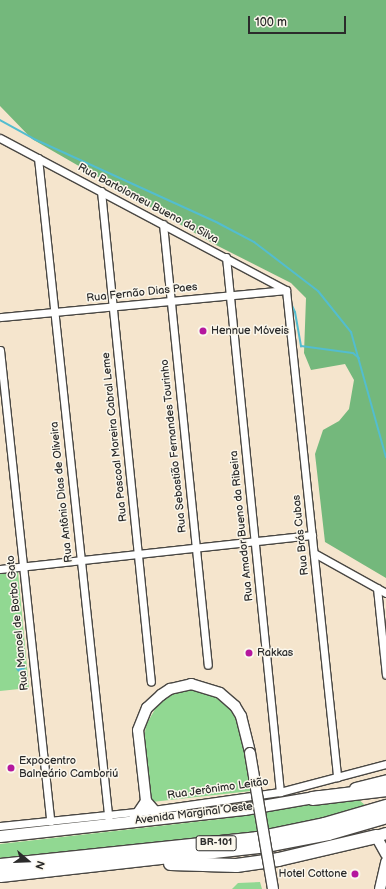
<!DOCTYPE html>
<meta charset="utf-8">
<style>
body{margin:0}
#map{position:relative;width:386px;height:889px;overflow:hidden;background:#f5e5cd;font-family:"Balsamiq Sans",sans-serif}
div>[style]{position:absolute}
.green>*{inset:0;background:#91d892}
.forest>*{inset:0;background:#74b87c}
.water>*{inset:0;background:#53bdcf}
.round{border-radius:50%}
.stream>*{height:2px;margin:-1px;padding:0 1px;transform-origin:1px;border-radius:1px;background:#53bdcf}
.roads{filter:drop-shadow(1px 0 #494743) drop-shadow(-1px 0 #494743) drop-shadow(0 1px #494743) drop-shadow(0 -1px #494743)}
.minor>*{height:7px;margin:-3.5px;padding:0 3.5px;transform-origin:3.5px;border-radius:3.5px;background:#fff}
.secondary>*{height:10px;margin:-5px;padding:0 5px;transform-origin:5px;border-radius:5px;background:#fff}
.primary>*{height:11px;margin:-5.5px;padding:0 5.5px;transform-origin:5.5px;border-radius:5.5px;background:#fff}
.motorway>*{height:13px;margin:-6.5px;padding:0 6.5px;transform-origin:6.5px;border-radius:6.5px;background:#fff}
.bridges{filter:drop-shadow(1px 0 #494743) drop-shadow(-1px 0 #494743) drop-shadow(0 1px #494743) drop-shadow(0 -1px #494743)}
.secondary-bridge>*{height:10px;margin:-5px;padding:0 5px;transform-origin:5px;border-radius:5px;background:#fff}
.dots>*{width:11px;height:11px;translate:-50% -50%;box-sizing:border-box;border:2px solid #fbf7ec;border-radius:50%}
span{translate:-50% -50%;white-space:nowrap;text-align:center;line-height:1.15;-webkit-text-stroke:3px #fbf7ec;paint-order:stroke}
.shield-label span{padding:1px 3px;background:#fbf7ec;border:1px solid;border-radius:3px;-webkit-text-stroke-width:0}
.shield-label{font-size:10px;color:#2b2b2b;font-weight:700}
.street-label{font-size:11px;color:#2b2b2b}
.poi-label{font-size:11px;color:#2b2b2b}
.left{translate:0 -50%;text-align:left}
.right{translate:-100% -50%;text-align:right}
.north{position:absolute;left:8px;top:841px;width:40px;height:40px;-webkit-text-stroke:3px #fbf7ec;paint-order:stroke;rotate:109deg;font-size:11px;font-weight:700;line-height:16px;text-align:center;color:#2b2b2b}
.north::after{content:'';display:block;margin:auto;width:14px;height:18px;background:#2b2b2b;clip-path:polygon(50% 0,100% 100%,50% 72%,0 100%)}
.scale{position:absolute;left:248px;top:16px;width:98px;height:18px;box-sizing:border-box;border:2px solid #2b2b2b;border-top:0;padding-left:5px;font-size:12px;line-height:14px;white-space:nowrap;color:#2b2b2b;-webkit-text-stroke:3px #fbf7ec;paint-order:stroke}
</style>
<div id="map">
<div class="green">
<div style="clip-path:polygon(18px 572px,29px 688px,0 691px,0 574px)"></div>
<div style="clip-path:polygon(188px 688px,211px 693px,227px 704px,235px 714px,240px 725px,251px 791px,152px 802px,144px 740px,146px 725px,158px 704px,171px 693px)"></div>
<div style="clip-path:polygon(358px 799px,365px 805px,358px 811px,260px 832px,0 858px,0 844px,221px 819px,335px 800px)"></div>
<div style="clip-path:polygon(260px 882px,262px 889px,232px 889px,238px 883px)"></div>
</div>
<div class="forest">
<div style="clip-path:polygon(0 0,386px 0,386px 578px,325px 542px,315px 454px,323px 430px,339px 421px,349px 409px,354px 380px,345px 364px,311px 370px,304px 353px,306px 298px,291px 283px,214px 244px,32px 139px,0 106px)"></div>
</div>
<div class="water">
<div class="round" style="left:15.5px;top:662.5px;width:9px;height:9px"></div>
</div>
<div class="stream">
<div style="left:0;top:120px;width:39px;rotate:29deg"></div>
<div style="left:34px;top:139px;width:202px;rotate:24.5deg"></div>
<div style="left:218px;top:223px;width:41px;rotate:27.8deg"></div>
<div style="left:254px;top:242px;width:81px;rotate:37.4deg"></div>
<div style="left:318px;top:291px;width:53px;rotate:51.2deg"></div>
<div style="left:351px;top:332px;width:130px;rotate:74.4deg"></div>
<div style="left:290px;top:301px;width:12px;rotate:66deg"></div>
<div style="left:295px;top:312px;width:35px;rotate:80deg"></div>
<div style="left:301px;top:346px;width:52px;rotate:7.7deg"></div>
<div style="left:353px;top:353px;width:8px;rotate:40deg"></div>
</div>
<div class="roads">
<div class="minor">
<div style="left:0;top:138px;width:324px;rotate:28deg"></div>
<div style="left:38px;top:158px;width:670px;rotate:83.91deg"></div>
<div style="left:101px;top:191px;width:493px;rotate:84.2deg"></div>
<div style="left:163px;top:224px;width:443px;rotate:84.2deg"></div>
<div style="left:226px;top:257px;width:538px;rotate:84.24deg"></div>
<div style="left:286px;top:290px;width:490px;rotate:84deg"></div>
<div style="left:0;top:317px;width:287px;rotate:-5.4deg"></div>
<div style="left:0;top:350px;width:474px;rotate:83.9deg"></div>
<div style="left:314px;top:553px;width:82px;rotate:29.1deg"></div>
<div style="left:0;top:569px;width:314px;rotate:-6.2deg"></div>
<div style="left:377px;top:588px;width:87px;rotate:84.1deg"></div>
<div style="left:0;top:826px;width:147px;rotate:-5.9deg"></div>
<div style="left:146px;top:811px;width:135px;rotate:-8.1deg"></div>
<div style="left:280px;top:792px;width:110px;rotate:-14.8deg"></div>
</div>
<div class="secondary">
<div style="left:146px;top:801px;width:23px;rotate:49deg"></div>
<div style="left:132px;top:822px;width:25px;rotate:-56deg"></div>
<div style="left:146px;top:801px;width:71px;rotate:-96.4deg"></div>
<div style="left:138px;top:730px;width:24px;rotate:-68deg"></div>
<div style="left:147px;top:708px;width:19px;rotate:-43deg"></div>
<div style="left:161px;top:695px;width:11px;rotate:-34deg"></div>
<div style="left:170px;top:689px;width:22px;rotate:-13deg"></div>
<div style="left:191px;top:684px;width:30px;rotate:17deg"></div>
<div style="left:220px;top:693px;width:20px;rotate:41deg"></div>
<div style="left:235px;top:706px;width:12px;rotate:59deg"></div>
<div style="left:241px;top:716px;width:38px;rotate:76deg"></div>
<div style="left:376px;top:836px;width:21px;rotate:61deg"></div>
<div style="left:380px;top:889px;width:28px;rotate:-77deg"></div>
</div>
<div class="primary">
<div style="left:355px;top:788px;width:32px;rotate:-14deg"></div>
<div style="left:0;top:836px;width:245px;rotate:-6.3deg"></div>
<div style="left:244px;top:809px;width:76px;rotate:-9.8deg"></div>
<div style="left:376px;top:836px;width:10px;rotate:-17deg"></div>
</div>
<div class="motorway">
<div style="left:312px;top:798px;width:75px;rotate:-6.9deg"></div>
<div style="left:170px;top:863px;width:66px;rotate:1.7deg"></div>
<div style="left:236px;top:865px;width:42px;rotate:-8.1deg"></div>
<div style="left:278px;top:859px;width:101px;rotate:-13.2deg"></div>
<div style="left:0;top:865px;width:257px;rotate:-6deg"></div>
<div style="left:256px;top:838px;width:69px;rotate:-11.6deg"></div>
<div style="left:324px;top:824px;width:65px;rotate:-16.2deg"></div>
<div style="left:0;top:875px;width:262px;rotate:-6.4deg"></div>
<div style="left:260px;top:846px;width:69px;rotate:-10.8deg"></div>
<div style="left:328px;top:833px;width:60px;rotate:-16.3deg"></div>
</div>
</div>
<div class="bridges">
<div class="secondary-bridge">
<div style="left:250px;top:753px;width:138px;rotate:80.4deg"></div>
</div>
</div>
<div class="dots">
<div style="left:203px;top:331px;background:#b5179e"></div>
<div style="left:249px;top:653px;background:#b5179e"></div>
<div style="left:11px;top:768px;background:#b5179e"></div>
<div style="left:355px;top:874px;background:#b5179e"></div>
</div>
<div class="shield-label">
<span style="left:216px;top:843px">BR-101</span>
</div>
<div class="street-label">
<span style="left:148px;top:204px;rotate:28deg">Rua Bartolomeu Bueno da Silva</span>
<span style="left:142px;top:293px;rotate:-6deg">Rua Fernão Dias Paes</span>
<span style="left:115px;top:437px;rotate:-96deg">Rua Pascoal Moreira Cabral Leme</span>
<span style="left:174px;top:446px;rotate:-96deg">Rua Sebastião Fernandes Tourinho</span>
<span style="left:62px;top:492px;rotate:-96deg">Rua Antônio Dias de Oliveira</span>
<span style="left:242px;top:526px;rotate:-96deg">Rua Amador Bueno da Ribeira</span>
<span style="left:301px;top:535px;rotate:-96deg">Rua Brás Cubas</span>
<span style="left:18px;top:623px;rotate:-96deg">Rua Manoel de Borba Gato</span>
<span style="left:218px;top:789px;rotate:-8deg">Rua Jerônimo Leitão</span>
<span style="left:194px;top:814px;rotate:-7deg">Avenida Marginal Oeste</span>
</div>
<div class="poi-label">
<span class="left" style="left:211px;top:331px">Hennue Móveis</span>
<span class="left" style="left:257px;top:653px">Rakkas</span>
<span class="left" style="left:19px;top:768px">Expocentro<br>Balneário Camboriú</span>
<span class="right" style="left:347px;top:874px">Hotel Cottone</span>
</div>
<div class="north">N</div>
<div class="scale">100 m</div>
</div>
